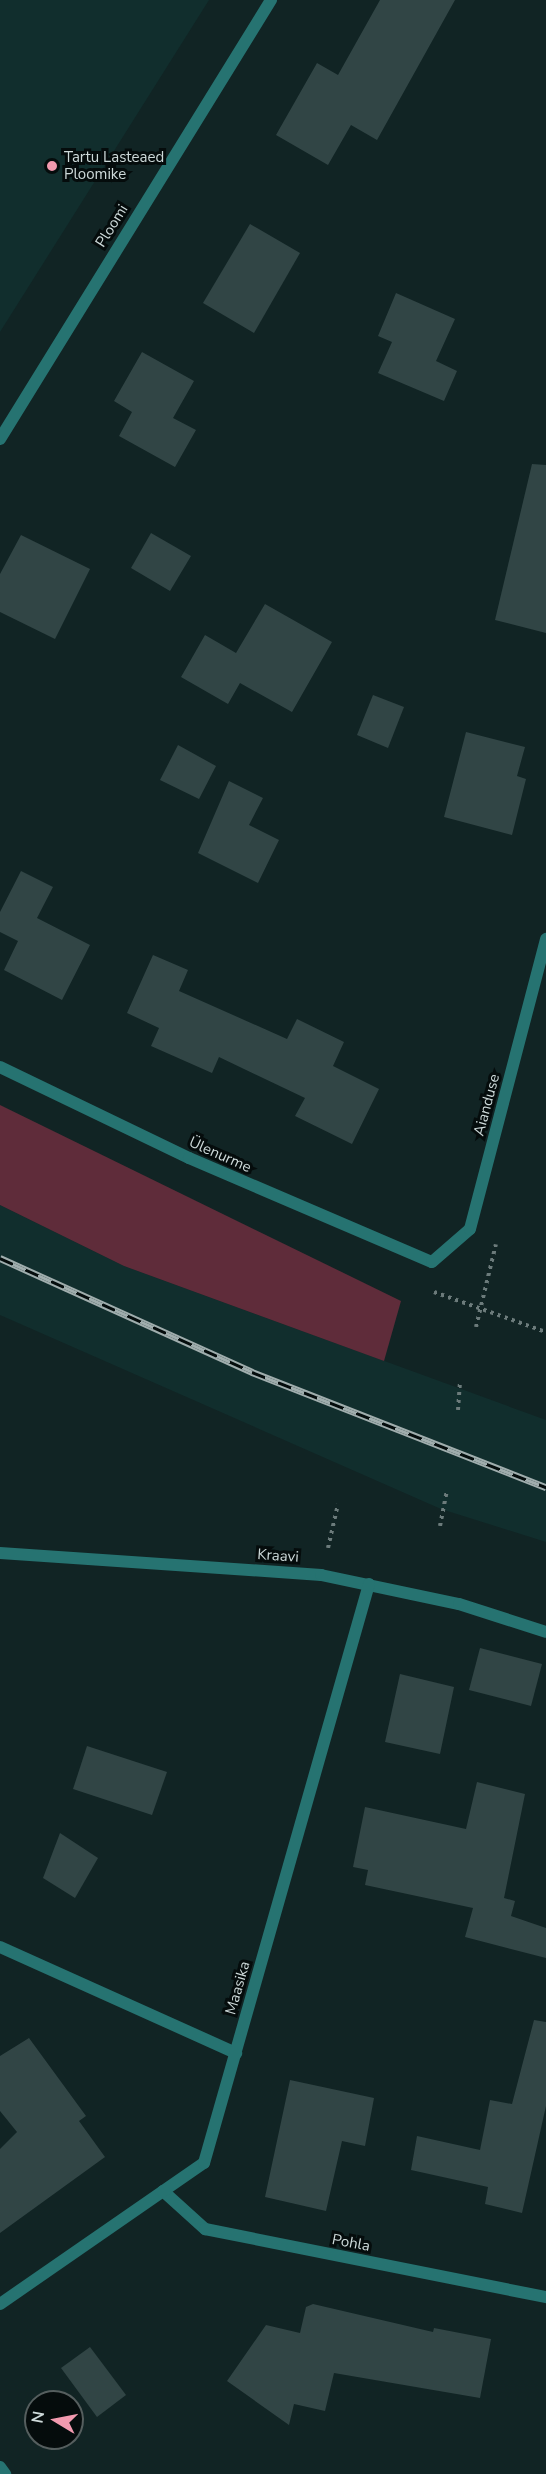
<!DOCTYPE html>
<meta charset="utf-8">
<style>
body{margin:0}
#map{position:relative;width:546px;height:2474px;overflow:hidden;background:#112424;font-family:"Nunito Sans",sans-serif}
div>[style]{position:absolute}
.built>*{inset:0;background:#112e2d}
.green>*{inset:0;background:#5f2c3a}
.building>*{inset:0;background:#314545}
.path>*{height:4px;margin-top:-2px;transform-origin:0;background:repeating-linear-gradient(90deg,#6c7b7b 0 3px,transparent 0 7.5px)}
.service>*{height:12px;margin:-6px;padding:0 6px;transform-origin:6px;border-radius:6px;background:#267371}
.minor>*{height:12px;margin:-6px;padding:0 6px;transform-origin:6px;border-radius:6px;background:#267371}
.rail>*{height:7px;margin-top:-3.5px;transform-origin:0;background:repeating-linear-gradient(90deg,#050c0c 0 14px,#a0adad 0 28px);box-sizing:border-box;border-block:2px solid #a0adad}
.dots>*{width:16px;height:16px;translate:-50% -50%;box-sizing:border-box;border:3px solid #050c0c;border-radius:50%}
span{translate:-50% -50%;white-space:nowrap;text-align:center;line-height:1.15;-webkit-text-stroke:6px #050c0c;paint-order:stroke}
.poi-label{font-size:15px;color:#cedada}
.left{translate:0 -50%;text-align:left}
.street-label{font-size:15px;color:#cedada}
.north{position:absolute;left:24px;top:2390px;width:60px;height:60px;box-sizing:border-box;background:#050c0c;border:2px solid #555e5e;border-radius:50%;rotate:280deg;font-size:16px;font-weight:700;line-height:24px;text-align:center;color:#cedada}
.north::after{content:'';display:block;margin:auto;width:21px;height:27px;background:#f29aaf;clip-path:polygon(50% 0,100% 100%,50% 72%,0 100%)}
</style>
<div id="map">
<div class="built">
<div style="clip-path:polygon(0 0,209px 0,0 332px)"></div>
<div style="clip-path:polygon(0 1205px,124px 1266px,546px 1420px,546px 1542px,441px 1509px,0 1315px)"></div>
</div>
<div class="green">
<div style="clip-path:polygon(0 1105px,401px 1301px,384px 1361px,124px 1266px,0 1205px)"></div>
</div>
<div class="building">
<div style="clip-path:polygon(380px 0,455px 0,377px 140px,351px 125px,328px 165px,276px 135px,317px 63px,338px 75px)"></div>
<div style="clip-path:polygon(250px 224px,300px 253px,254px 333px,203px 303px)"></div>
<div style="clip-path:polygon(396px 293px,455px 319px,436px 361px,457px 371px,444px 401px,378px 373px,392px 342px,378px 336px)"></div>
<div style="clip-path:polygon(142px 352px,194px 381px,173px 418px,196px 430px,175px 467px,119px 436px,132px 412px,114px 401px)"></div>
<div style="clip-path:polygon(532px 464px,546px 465px,546px 633px,495px 620px)"></div>
<div style="clip-path:polygon(151px 533px,191px 556px,170px 591px,131px 568px)"></div>
<div style="clip-path:polygon(21px 535px,90px 569px,55px 639px,0 612px,0 574px)"></div>
<div style="clip-path:polygon(265px 604px,332px 642px,292px 712px,240px 683px,228px 704px,181px 677px,205px 635px,236px 653px)"></div>
<div style="clip-path:polygon(373px 695px,404px 707px,388px 748px,357px 735px)"></div>
<div style="clip-path:polygon(466px 732px,525px 747px,517px 776px,526px 779px,512px 835px,444px 817px)"></div>
<div style="clip-path:polygon(178px 745px,216px 766px,199px 799px,160px 780px)"></div>
<div style="clip-path:polygon(229px 781px,263px 798px,249px 825px,279px 840px,258px 883px,198px 853px)"></div>
<div style="clip-path:polygon(21px 871px,53px 887px,37px 918px,90px 945px,62px 1000px,4px 970px,18px 941px,0 932px,0 912px)"></div>
<div style="clip-path:polygon(153px 955px,188px 970px,179px 991px,287px 1039px,297px 1019px,344px 1042px,333px 1066px,379px 1089px,352px 1144px,295px 1116px,305px 1098px,219px 1057px,212px 1073px,151px 1046px,159px 1028px,127px 1013px)"></div>
<div style="clip-path:polygon(480px 1648px,542px 1664px,531px 1706px,469px 1690px)"></div>
<div style="clip-path:polygon(400px 1674px,454px 1687px,440px 1754px,385px 1742px)"></div>
<div style="clip-path:polygon(87px 1746px,167px 1772px,152px 1815px,73px 1789px)"></div>
<div style="clip-path:polygon(477px 1782px,525px 1794px,504px 1898px,515px 1901px,511px 1916px,546px 1928px,546px 1958px,465px 1937px,473px 1908px,365px 1885px,368px 1870px,353px 1867px,365px 1807px,466px 1829px)"></div>
<div style="clip-path:polygon(60px 1833px,98px 1858px,75px 1898px,43px 1878px)"></div>
<div style="clip-path:polygon(534px 2020px,546px 2022px,546px 2106px,522px 2213px,485px 2204px,488px 2187px,411px 2170px,417px 2136px,480px 2150px,490px 2100px,512px 2104px)"></div>
<div style="clip-path:polygon(29px 2038px,86px 2116px,79px 2121px,105px 2157px,0 2233px,0 2149px,17px 2132px,0 2111px,0 2056px)"></div>
<div style="clip-path:polygon(290px 2080px,374px 2098px,365px 2146px,342px 2141px,326px 2211px,265px 2197px)"></div>
<div style="clip-path:polygon(313px 2304px,433px 2332px,434px 2328px,491px 2339px,480px 2398px,334px 2373px,325px 2411px,294px 2404px,289px 2425px,227px 2381px,266px 2325px,300px 2333px,306px 2307px)"></div>
<div style="clip-path:polygon(90px 2347px,126px 2395px,97px 2417px,61px 2368px)"></div>
</div>
<div class="path">
<div style="left:434px;top:1292px;width:119px;rotate:19.7deg"></div>
<div style="left:476px;top:1327px;width:85px;rotate:-76.5deg"></div>
<div style="left:458px;top:1410px;width:26px;rotate:-86deg"></div>
<div style="left:440px;top:1526px;width:36px;rotate:-79deg"></div>
<div style="left:328px;top:1548px;width:45px;rotate:-77.2deg"></div>
</div>
<div class="service">
<div style="left:0;top:1947px;width:259px;rotate:24.2deg"></div>
</div>
<div class="minor">
<div style="left:0;top:439px;width:516px;rotate:-58.31deg"></div>
<div style="left:0;top:1067px;width:210px;rotate:25.7deg"></div>
<div style="left:189px;top:1158px;width:264px;rotate:23.2deg"></div>
<div style="left:432px;top:1262px;width:50px;rotate:-41deg"></div>
<div style="left:470px;top:1229px;width:300px;rotate:-75.3deg"></div>
<div style="left:0;top:1553px;width:322px;rotate:3.9deg"></div>
<div style="left:321px;top:1575px;width:141px;rotate:11.9deg"></div>
<div style="left:459px;top:1604px;width:91px;rotate:17.8deg"></div>
<div style="left:163px;top:2191px;width:57px;rotate:42.1deg"></div>
<div style="left:205px;top:2229px;width:348px;rotate:11.3deg"></div>
<div style="left:0;top:2304px;width:248px;rotate:-34.7deg"></div>
<div style="left:204px;top:2163px;width:602px;rotate:-74.09deg"></div>
<div style="left:0;top:2467px;width:9px;rotate:54deg"></div>
</div>
<div class="rail">
<div style="left:0;top:1258px;width:277px;rotate:24.3deg"></div>
<div style="left:252px;top:1372px;width:316px;rotate:21.4deg"></div>
</div>
<div class="dots">
<div style="left:52px;top:166px;background:#f29aaf"></div>
</div>
<div class="poi-label">
<span class="left" style="left:64px;top:166px">Tartu Lasteaed<br>Ploomike</span>
</div>
<div class="street-label">
<span style="left:112px;top:226px;rotate:-58deg">Ploomi</span>
<span style="left:487px;top:1105px;rotate:-75deg">Aianduse</span>
<span style="left:220px;top:1155px;rotate:24deg">Ülenurme</span>
<span style="left:278px;top:1556px;rotate:4deg">Kraavi</span>
<span style="left:238px;top:1988px;rotate:-74deg">Maasika</span>
<span style="left:351px;top:2243px;rotate:11deg">Pohla</span>
</div>
<div class="north">N</div>
</div>
